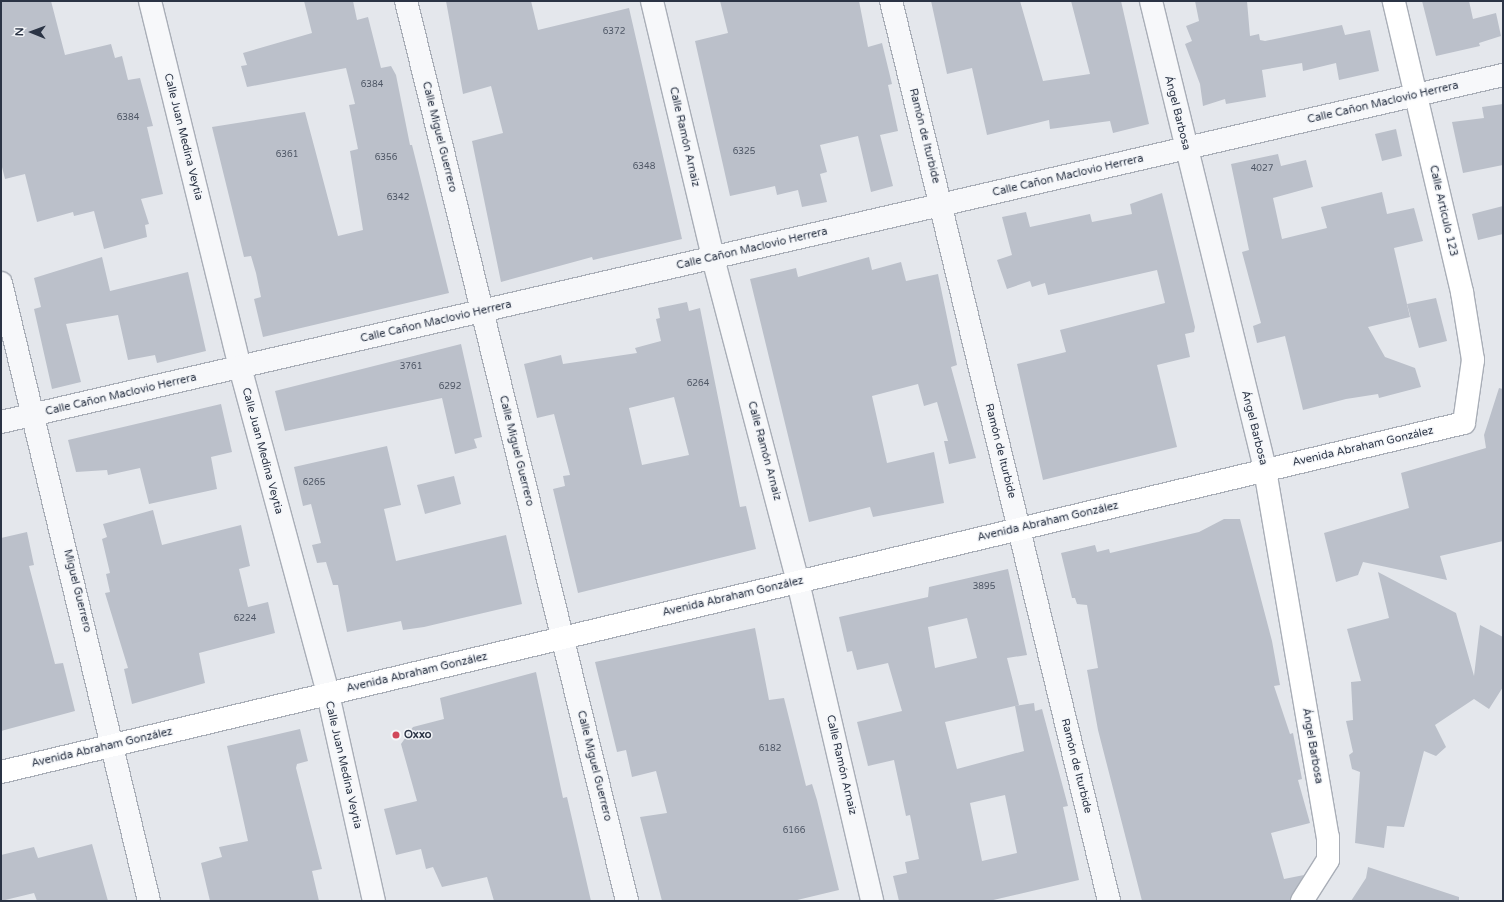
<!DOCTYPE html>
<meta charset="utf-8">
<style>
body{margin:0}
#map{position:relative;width:1504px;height:902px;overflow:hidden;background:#e4e7ec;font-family:"Varela Round",sans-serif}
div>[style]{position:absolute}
.building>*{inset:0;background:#bbc0ca}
.roads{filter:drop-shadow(1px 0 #a9aeb7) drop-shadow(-1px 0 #a9aeb7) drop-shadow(0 1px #a9aeb7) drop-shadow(0 -1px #a9aeb7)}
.minor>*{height:22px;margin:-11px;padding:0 11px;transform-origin:11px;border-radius:11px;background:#f7f8fa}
.major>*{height:22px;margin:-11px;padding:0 11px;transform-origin:11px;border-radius:11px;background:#fff}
.dots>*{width:11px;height:11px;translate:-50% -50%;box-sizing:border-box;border:2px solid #f4f6f9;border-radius:50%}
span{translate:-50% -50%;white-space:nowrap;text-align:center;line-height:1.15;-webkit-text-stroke:3px #f4f6f9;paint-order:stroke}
.number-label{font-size:9px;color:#4f5766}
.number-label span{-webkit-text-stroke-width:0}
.street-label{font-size:11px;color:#2b3445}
.poi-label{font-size:11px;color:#2b3445;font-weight:700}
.left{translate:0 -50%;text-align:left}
.frame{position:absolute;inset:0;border:2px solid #2b3445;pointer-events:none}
.north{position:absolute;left:12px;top:12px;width:40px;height:40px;-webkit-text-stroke:3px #f4f6f9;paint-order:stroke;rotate:271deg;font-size:11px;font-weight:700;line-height:16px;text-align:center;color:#2b3445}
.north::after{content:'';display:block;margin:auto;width:14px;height:18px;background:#2b3445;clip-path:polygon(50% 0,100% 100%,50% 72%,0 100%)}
</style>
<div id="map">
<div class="building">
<div style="clip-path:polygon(1px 1px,51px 1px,65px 55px,111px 44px,115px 58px,122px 56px,128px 80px,140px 78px,153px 126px,147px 127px,163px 194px,141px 199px,149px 224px,145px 225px,147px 237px,104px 249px,94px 211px,74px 216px,73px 212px,37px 222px,25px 174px,5px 179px,1px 163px)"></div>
<div style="clip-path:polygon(304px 1px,353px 1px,357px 20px,368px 17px,381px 68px,391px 66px,396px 75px,410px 145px,412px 145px,449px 293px,263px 337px,254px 299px,261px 297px,256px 273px,251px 256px,244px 257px,212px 127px,305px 112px,338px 236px,363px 230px,350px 151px,358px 149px,349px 105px,355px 104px,346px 68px,247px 87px,241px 66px,247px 65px,243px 53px,312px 33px)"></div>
<div style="clip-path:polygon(446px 1px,531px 1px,538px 30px,629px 8px,682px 239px,593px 260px,592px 257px,501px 282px,472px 141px,503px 133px,491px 86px,463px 94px)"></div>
<div style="clip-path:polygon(720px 1px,859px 1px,868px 47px,882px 43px,892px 84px,888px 85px,898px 131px,880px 135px,893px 186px,871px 192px,858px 136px,820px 145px,827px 172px,820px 174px,827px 202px,802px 207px,798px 190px,777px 195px,775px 186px,730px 196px,695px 41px,728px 33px)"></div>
<div style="clip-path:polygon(931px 1px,1020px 1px,1043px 81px,1090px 74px,1071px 1px,1121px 1px,1149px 124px,1113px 133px,1110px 121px,1050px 129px,1049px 120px,987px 135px,972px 68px,947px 74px)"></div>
<div style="clip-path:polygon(1195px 1px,1247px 1px,1250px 36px,1259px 34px,1260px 40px,1265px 41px,1342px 25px,1345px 35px,1370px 30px,1379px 71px,1339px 80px,1336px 63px,1303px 71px,1302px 63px,1262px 70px,1266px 97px,1226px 104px,1225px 99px,1203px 106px,1200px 84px,1185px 44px,1192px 41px,1186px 26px,1199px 21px)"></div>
<div style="clip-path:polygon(1422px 1px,1469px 1px,1473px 19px,1496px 13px,1501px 36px,1479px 43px,1480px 46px,1436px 56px)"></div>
<div style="clip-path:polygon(1503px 104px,1503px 165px,1463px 173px,1452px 122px,1484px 118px,1482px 107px)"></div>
<div style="clip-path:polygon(1396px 129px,1402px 156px,1382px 161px,1375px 134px)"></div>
<div style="clip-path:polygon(1278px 154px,1281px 166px,1306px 160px,1313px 187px,1273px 198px,1282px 239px,1327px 228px,1321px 207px,1382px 192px,1387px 214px,1414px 208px,1423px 241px,1394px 248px,1410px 317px,1368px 327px,1385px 357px,1415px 368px,1421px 387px,1379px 398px,1378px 394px,1346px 399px,1303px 410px,1285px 336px,1257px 343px,1253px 326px,1261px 323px,1242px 252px,1249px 250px,1231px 164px)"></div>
<div style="clip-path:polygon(1162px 193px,1195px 327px,1194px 332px,1185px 334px,1190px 357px,1157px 365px,1177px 447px,1043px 480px,1017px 364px,1066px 352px,1060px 330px,1165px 303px,1157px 270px,1048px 295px,1045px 283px,1032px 287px,1030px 281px,1007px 289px,997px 260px,1012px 255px,1002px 217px,1026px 212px,1030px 227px,1090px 214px,1092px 222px,1132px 214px,1130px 204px)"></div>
<div style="clip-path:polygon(1503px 206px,1503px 234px,1478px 240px,1472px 214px)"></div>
<div style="clip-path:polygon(102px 257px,110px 291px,188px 272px,206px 351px,157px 363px,155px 355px,128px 360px,118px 315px,66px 324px,81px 382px,52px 389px,34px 309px,41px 307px,34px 278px)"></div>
<div style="clip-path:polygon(869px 257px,872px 270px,901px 262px,906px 281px,938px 274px,957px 365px,951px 367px,976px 458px,949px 464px,944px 441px,948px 441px,937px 402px,924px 406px,918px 384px,872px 396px,887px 463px,934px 452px,944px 503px,873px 517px,870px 507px,809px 522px,750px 279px,796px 268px,798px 277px)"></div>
<div style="clip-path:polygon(1436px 298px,1447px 341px,1419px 348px,1407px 304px)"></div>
<div style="clip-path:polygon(evenodd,687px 302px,689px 311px,700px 308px,740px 507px,746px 506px,756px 549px,578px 593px,553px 489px,565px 486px,563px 476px,570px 475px,554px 414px,537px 418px,524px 364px,561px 355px,563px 364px,637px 353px,635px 348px,661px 341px,656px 319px,660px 318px,658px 308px,687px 302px,674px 397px,689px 455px,642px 465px,629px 408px,674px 397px)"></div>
<div style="clip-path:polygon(461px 344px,482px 437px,474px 439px,477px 448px,455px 454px,442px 398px,285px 431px,275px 391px)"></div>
<div style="clip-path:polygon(1499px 388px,1503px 389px,1503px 541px,1440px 556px,1447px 580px,1363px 562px,1358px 575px,1336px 582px,1324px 533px,1409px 508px,1401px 473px,1486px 448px,1484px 435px)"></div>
<div style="clip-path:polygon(221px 404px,232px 452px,211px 457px,217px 489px,149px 504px,140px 468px,108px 475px,107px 470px,76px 472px,68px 440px)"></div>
<div style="clip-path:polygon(387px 446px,401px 505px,384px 509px,396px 561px,506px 535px,522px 604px,424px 627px,403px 630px,401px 621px,347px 632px,338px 585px,333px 585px,326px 562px,317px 563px,312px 545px,321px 543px,311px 504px,303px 506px,294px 467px)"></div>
<div style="clip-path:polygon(454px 476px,461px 504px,425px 514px,417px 485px)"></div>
<div style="clip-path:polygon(153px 510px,162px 545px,241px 525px,250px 566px,239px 569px,248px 607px,268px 602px,275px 633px,199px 653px,205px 683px,132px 704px,124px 669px,128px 668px,105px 593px,110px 592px,106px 574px,110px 573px,102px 539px,107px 537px,103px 524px)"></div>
<div style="clip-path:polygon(1224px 519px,1240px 519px,1272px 641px,1280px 685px,1274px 686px,1290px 734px,1293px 733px,1302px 779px,1298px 780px,1310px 823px,1271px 833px,1284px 879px,1304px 875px,1290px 901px,1142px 901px,1098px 730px,1087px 670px,1098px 668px,1087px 605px,1077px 604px,1075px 598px,1072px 598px,1061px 553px,1095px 545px,1097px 552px,1109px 549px,1110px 553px,1199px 532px)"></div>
<div style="clip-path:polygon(27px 532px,34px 565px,29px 566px,55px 664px,63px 663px,75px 711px,1px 731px,1px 538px)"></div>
<div style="clip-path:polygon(evenodd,1008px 569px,1027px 655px,1007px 658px,1019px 705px,945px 722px,957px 769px,1024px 751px,1015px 706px,1034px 703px,1035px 711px,1042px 709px,1068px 806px,1063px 807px,1079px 880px,989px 901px,899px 901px,893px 876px,907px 873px,905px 862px,919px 859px,910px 815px,906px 816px,894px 760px,868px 766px,857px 722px,902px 711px,888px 663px,857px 670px,852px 651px,847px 652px,839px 617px,928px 597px,929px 587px,1008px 569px,967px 618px,977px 658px,935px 668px,928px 627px,967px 618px,1008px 569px,1005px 795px,1017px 853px,982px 861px,970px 803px,1005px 795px)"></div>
<div style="clip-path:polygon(1378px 572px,1456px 613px,1474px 676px,1480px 625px,1503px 637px,1503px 687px,1489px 709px,1474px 699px,1435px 725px,1446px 747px,1436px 756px,1424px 751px,1404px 827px,1387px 826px,1384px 848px,1355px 843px,1360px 772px,1352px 769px,1349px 755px,1353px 752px,1346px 721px,1353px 720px,1351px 682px,1361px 681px,1347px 629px,1389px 618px)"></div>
<div style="clip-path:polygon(755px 628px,769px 700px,784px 698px,806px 786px,812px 784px,817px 800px,839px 890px,793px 901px,662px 901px,640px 817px,667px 813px,656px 771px,632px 777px,626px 750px,617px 752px,595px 662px)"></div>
<div style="clip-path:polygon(536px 672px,563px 798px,567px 797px,591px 901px,494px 901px,487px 877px,442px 887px,433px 867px,426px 869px,421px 849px,396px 855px,384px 809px,417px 801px,401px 744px,413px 727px,444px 719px,440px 698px)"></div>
<div style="clip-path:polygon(300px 729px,308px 761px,297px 764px,296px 768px,322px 869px,312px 871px,319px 901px,210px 901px,201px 863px,222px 857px,219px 847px,248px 841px,227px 746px)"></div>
<div style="clip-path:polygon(92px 844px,108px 901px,37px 901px,34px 893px,1px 901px,1px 855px,34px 847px,38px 858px)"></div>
<div style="clip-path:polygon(1368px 867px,1459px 897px,1459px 901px,1351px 901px,1366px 878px)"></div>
</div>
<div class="roads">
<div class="minor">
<div style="left:150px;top:1px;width:377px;rotate:76.2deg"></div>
<div style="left:240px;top:367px;width:339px;rotate:74.9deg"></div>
<div style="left:328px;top:694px;width:212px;rotate:77.5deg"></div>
<div style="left:406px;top:1px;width:927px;rotate:76.2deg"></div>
<div style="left:652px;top:1px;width:264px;rotate:76.6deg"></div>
<div style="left:713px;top:258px;width:335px;rotate:75.3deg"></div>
<div style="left:798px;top:582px;width:327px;rotate:76.9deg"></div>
<div style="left:891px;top:1px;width:926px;rotate:76.38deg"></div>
<div style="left:1151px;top:1px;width:483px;rotate:76.3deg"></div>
<div style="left:1px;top:283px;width:635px;rotate:76.53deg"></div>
<div style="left:1px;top:422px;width:1542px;rotate:-13.01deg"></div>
</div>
<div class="major">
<div style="left:1265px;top:470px;width:372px;rotate:80.3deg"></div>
<div style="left:1328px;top:837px;width:23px;rotate:90deg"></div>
<div style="left:1328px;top:860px;width:49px;rotate:122.4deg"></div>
<div style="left:1px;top:772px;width:1504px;rotate:-13.42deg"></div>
<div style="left:1464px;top:423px;width:64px;rotate:-81.9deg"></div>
<div style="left:1473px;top:360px;width:69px;rotate:-99.2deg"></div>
<div style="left:1462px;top:292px;width:299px;rotate:-103.2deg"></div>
</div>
</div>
<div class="dots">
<div style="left:396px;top:735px;background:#d1495b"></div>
</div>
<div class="number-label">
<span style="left:614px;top:32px">6372</span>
<span style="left:372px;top:85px">6384</span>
<span style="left:128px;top:118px">6384</span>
<span style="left:744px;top:152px">6325</span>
<span style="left:287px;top:155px">6361</span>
<span style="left:386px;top:158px">6356</span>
<span style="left:644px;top:167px">6348</span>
<span style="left:1262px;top:169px">4027</span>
<span style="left:398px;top:198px">6342</span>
<span style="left:411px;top:367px">3761</span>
<span style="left:698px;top:384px">6264</span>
<span style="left:450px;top:387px">6292</span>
<span style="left:314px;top:483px">6265</span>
<span style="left:984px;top:587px">3895</span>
<span style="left:245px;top:619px">6224</span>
<span style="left:770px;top:749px">6182</span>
<span style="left:794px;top:831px">6166</span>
</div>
<div class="street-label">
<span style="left:1383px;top:103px;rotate:-13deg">Calle Cañon Maclovio Herrera</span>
<span style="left:1177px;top:113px;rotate:76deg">Ángel Barbosa</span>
<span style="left:924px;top:136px;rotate:76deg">Ramón de Iturbide</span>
<span style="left:183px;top:137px;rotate:76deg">Calle Juan Medina Veytia</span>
<span style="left:439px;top:137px;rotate:76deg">Calle Miguel Guerrero</span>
<span style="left:684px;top:137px;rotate:77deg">Calle Ramón Arnaiz</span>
<span style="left:1068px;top:176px;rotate:-13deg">Calle Cañon Maclovio Herrera</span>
<span style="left:1443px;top:211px;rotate:77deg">Calle Articulo 123</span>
<span style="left:752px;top:249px;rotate:-13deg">Calle Cañon Maclovio Herrera</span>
<span style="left:436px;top:322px;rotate:-13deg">Calle Cañon Maclovio Herrera</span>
<span style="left:121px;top:395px;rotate:-13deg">Calle Cañon Maclovio Herrera</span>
<span style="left:1254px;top:428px;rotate:76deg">Ángel Barbosa</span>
<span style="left:1363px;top:447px;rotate:-13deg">Avenida Abraham González</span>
<span style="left:262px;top:451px;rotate:75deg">Calle Juan Medina Veytia</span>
<span style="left:516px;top:451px;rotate:76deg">Calle Miguel Guerrero</span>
<span style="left:764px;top:451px;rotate:75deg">Calle Ramón Arnaiz</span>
<span style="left:1000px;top:451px;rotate:76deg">Ramón de Iturbide</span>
<span style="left:1048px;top:522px;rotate:-13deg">Avenida Abraham González</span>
<span style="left:77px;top:591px;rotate:76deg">Miguel Guerrero</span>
<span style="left:733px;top:597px;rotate:-13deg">Avenida Abraham González</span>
<span style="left:417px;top:673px;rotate:-13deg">Avenida Abraham González</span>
<span style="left:1312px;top:746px;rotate:80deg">Ángel Barbosa</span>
<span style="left:102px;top:748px;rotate:-13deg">Avenida Abraham González</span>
<span style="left:343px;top:765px;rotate:77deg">Calle Juan Medina Veytia</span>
<span style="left:841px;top:765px;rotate:77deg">Calle Ramón Arnaiz</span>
<span style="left:594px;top:766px;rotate:76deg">Calle Miguel Guerrero</span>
<span style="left:1076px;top:766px;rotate:76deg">Ramón de Iturbide</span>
</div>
<div class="poi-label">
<span class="left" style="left:404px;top:735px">Oxxo</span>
</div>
<div class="frame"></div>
<div class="north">N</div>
</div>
